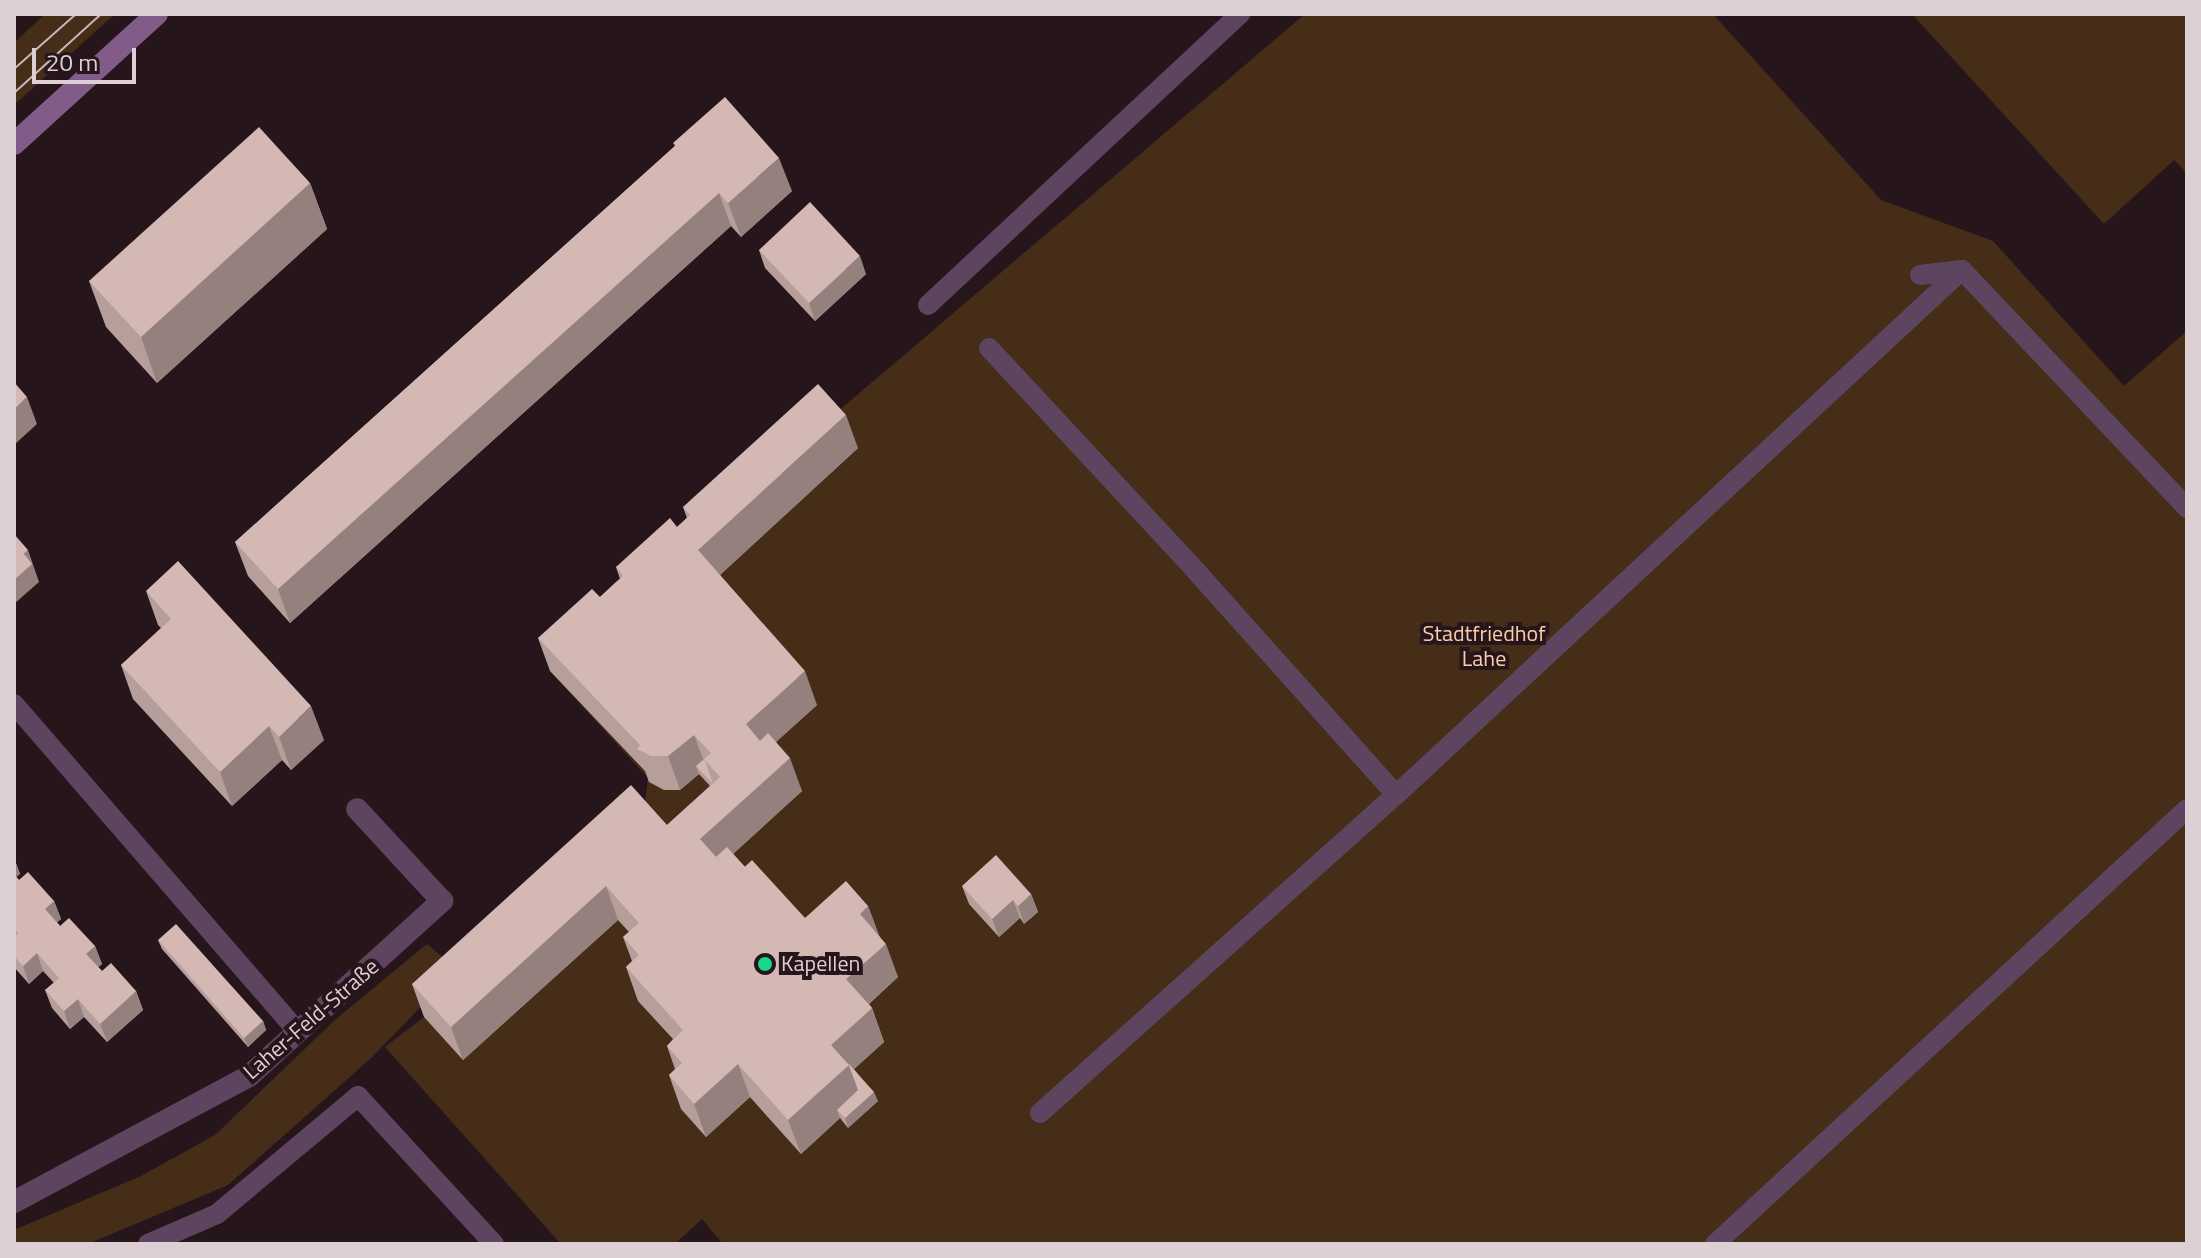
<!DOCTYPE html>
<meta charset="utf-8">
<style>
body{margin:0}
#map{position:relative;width:2201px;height:1258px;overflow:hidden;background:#27151c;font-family:"Titillium Web",sans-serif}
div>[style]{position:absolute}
.green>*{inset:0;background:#452d18}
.service>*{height:20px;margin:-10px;padding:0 10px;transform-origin:10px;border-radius:10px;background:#5d4560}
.minor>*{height:22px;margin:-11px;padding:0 11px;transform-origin:11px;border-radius:11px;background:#5d4560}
.secondary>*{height:22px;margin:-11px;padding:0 11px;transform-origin:11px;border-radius:11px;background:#825c88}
.tram>*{height:2px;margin:-1px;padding:0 1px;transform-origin:1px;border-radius:1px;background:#c4b6bb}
.wall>*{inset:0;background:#b69e9b}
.shaded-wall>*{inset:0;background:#94817e}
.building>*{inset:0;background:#d4b8b4}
.dots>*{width:22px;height:22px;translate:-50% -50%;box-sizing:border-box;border:4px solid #27151c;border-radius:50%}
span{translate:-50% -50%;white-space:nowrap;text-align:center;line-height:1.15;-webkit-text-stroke:8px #27151c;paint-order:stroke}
.park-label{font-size:22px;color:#fbcda9}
.poi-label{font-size:22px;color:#ddd0d5}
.left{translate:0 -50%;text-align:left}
.street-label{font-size:22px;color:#ddd0d5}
.frame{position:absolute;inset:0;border:16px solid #ddd0d5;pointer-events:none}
.scale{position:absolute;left:32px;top:48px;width:104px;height:36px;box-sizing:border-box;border:4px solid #ddd0d5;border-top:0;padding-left:10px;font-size:24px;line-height:28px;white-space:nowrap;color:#ddd0d5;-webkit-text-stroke:6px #27151c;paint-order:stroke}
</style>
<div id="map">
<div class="green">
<div style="clip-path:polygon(45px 14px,115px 14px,14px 105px,14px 43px)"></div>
<div style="clip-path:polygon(1305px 14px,1713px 14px,1881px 200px,1993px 241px,2124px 386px,2187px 331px,2187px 1244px,723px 1244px,702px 1219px,675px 1244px,561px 1244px,385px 1047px,424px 1017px,643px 819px,648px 778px,550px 671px,830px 418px)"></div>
<div style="clip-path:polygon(1912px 14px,2187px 14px,2187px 173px,2174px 160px,2104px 224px)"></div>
<div style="clip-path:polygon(427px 944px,450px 963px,448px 979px,370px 1059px,228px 1185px,88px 1244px,14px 1244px,14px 1230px,141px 1176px,215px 1135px,337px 1018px)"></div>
</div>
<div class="service">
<div style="left:1920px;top:275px;width:42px;rotate:-6.8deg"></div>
<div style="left:1962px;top:270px;width:328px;rotate:46.6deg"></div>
<div style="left:928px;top:305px;width:427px;rotate:-43deg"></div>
<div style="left:989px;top:348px;width:304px;rotate:47.1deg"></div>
<div style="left:1196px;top:571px;width:300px;rotate:48.2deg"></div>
<div style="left:14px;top:704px;width:434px;rotate:49.1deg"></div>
<div style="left:1040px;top:1113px;width:477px;rotate:-41.8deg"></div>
<div style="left:1396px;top:795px;width:772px;rotate:-42.85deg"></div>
<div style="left:148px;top:1244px;width:75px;rotate:-23.5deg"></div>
<div style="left:217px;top:1214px;width:184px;rotate:-39.9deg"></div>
<div style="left:358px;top:1096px;width:201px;rotate:47.4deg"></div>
<div style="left:1715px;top:1244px;width:642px;rotate:-42.66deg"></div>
</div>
<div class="minor">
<div style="left:14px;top:1202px;width:267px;rotate:-28.2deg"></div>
<div style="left:249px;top:1076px;width:261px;rotate:-42.2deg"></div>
<div style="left:442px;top:901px;width:125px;rotate:-132.7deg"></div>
</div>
<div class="secondary">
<div style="left:14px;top:144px;width:193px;rotate:-42.3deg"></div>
</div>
<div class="tram">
<div style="left:14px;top:69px;width:83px;rotate:-41.6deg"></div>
<div style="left:14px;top:93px;width:118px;rotate:-42.2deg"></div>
</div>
<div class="wall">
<div style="clip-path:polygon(673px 143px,792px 191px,741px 237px,731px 226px,290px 623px,248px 576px,235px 542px,675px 146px)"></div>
<div style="clip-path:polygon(310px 183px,327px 229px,157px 383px,106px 327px,89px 281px)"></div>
<div style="clip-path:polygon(759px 250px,866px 274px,815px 321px,765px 268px)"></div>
<div style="clip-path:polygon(858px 448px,720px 575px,817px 705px,776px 742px,802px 791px,733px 854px,745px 867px,805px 918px,868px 906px,879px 936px,898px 977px,869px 1004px,872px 1008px,884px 1042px,854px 1069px,878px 1101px,848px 1128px,840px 1118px,801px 1154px,750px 1097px,706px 1137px,681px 1109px,669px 1075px,675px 1069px,667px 1046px,673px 1039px,638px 1001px,626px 967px,632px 961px,623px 937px,629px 932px,618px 920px,463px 1060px,424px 1017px,412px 984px,667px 825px,710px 786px,699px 774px,680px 790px,664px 790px,649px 782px,645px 771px,550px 671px,538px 638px,600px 597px,620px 579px,616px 567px,677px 527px,687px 518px,683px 507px)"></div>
<div style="clip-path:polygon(146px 591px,324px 740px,291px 770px,282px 760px,232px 806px,133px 699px,121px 665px,161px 628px,158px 625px)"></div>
<div style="clip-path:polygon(14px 858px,20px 874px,16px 877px,19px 880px,54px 901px,61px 919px,57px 922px,60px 926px,95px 946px,102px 964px,98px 967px,102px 971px,136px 991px,143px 1010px,107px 1042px,84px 1017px,70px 1029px,52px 1008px,45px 990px,54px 983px,43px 971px,29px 984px,14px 967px)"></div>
<div style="clip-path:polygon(962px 886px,1031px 894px,1038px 912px,1024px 924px,1020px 918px,999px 937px,969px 904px)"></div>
<div style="clip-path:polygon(158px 940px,263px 1021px,266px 1030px,248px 1047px,162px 949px)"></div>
</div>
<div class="shaded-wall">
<div style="clip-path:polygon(779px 158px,792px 191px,741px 237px,728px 203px)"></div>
<div style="clip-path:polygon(310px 183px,327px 229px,157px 383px,141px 337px)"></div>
<div style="clip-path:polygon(719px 193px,731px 226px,290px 623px,278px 589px)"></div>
<div style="clip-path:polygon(860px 256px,866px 274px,815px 321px,809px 303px)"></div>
<div style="clip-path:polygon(27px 397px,37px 424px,14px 445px,14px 410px)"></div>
<div style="clip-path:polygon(846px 415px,858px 448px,710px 584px,698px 550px)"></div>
<div style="clip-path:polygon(28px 550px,39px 582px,14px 604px,14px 580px,24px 554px)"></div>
<div style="clip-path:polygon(805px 671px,817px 705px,758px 758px,746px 724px)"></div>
<div style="clip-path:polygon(311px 706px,324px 740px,291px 770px,279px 737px)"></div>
<div style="clip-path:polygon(269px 726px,282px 760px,232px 806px,220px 772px)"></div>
<div style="clip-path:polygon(694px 735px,707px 769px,696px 766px,699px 774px,680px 790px,668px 756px)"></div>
<div style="clip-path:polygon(790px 758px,802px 791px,715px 870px,676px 850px)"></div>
<div style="clip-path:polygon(14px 858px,20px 874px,14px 879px)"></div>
<div style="clip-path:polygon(606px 886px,618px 920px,463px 1060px,451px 1027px)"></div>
<div style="clip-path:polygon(1031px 894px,1038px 912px,1024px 924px,1018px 906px)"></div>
<div style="clip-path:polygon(1013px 900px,1020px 918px,999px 937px,992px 919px)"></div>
<div style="clip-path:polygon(54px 901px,61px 919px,52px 927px,45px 909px)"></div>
<div style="clip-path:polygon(868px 906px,881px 940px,860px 914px)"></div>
<div style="clip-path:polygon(886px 944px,898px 977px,858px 1013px,846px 979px)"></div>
<div style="clip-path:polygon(95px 946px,102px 964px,93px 972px,86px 954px)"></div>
<div style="clip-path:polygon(37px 953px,43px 971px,29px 984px,23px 966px)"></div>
<div style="clip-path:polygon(136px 991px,143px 1010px,107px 1042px,100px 1024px)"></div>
<div style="clip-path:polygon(78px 999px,84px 1017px,70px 1029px,64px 1011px)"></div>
<div style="clip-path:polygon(872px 1008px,884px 1042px,852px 1071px,862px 1099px,837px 1110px,840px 1118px,801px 1154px,788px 1120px,831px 1045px)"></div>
<div style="clip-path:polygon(263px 1021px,266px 1030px,248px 1047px,244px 1038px)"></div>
<div style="clip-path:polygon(738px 1064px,750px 1097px,706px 1137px,694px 1104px)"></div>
<div style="clip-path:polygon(874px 1092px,878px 1101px,848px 1128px,845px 1118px)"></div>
</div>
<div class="building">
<div style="clip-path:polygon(725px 97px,779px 158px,728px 203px,719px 193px,278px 589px,235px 542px,676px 145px,673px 143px)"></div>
<div style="clip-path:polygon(259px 127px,310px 183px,141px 337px,89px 281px)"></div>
<div style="clip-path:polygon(810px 202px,860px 256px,809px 303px,759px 250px)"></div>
<div style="clip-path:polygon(14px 382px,27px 397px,14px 410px)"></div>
<div style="clip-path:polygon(818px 384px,846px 415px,698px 550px,805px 671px,746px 724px,760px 741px,768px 733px,790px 758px,700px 839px,734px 877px,752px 860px,805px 918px,846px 881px,868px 906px,860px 914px,886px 944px,846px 979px,872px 1008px,831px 1045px,849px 1065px,788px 1120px,738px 1064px,694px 1104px,669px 1075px,682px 1063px,667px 1046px,683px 1030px,626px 967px,639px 955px,623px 937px,639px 923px,606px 886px,451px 1027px,412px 984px,631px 785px,667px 825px,720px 777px,704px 759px,711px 753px,694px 735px,668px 756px,651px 756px,637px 749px,640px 745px,538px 638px,592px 589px,600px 597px,616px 582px,623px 576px,616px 567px,670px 518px,677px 527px,690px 515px,683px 507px)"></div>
<div style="clip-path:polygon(14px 534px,28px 550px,24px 554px,32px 564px,14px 580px)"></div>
<div style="clip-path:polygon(178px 561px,311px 706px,279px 737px,269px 726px,220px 772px,121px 665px,171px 619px,146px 591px)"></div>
<div style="clip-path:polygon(703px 760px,705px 761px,713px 784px,696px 766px)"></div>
<div style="clip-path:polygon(727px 847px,745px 867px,734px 877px,716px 857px)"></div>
<div style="clip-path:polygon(996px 855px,1031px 894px,1018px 906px,1013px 900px,992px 919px,962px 886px)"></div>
<div style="clip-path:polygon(28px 872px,54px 901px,45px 909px,60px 926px,69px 918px,95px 946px,86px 954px,102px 971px,111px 963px,136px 991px,100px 1024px,78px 999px,64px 1011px,45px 990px,59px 978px,37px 953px,23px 966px,14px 956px,14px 937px,18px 933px,14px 929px,14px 874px,19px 880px)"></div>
<div style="clip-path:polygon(176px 924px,263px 1021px,244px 1038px,158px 940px)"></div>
<div style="clip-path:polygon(848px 1063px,874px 1092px,845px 1118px,837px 1110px,858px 1090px)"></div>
</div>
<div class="dots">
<div style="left:765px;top:964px;background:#16d989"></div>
</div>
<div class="park-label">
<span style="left:1484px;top:646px">Stadtfriedhof<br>Lahe</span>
</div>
<div class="poi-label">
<span class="left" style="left:781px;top:964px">Kapellen</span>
</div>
<div class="street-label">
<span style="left:311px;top:1019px;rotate:-41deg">Laher-Feld-Straße</span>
</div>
<div class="frame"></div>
<div class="scale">20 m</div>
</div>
